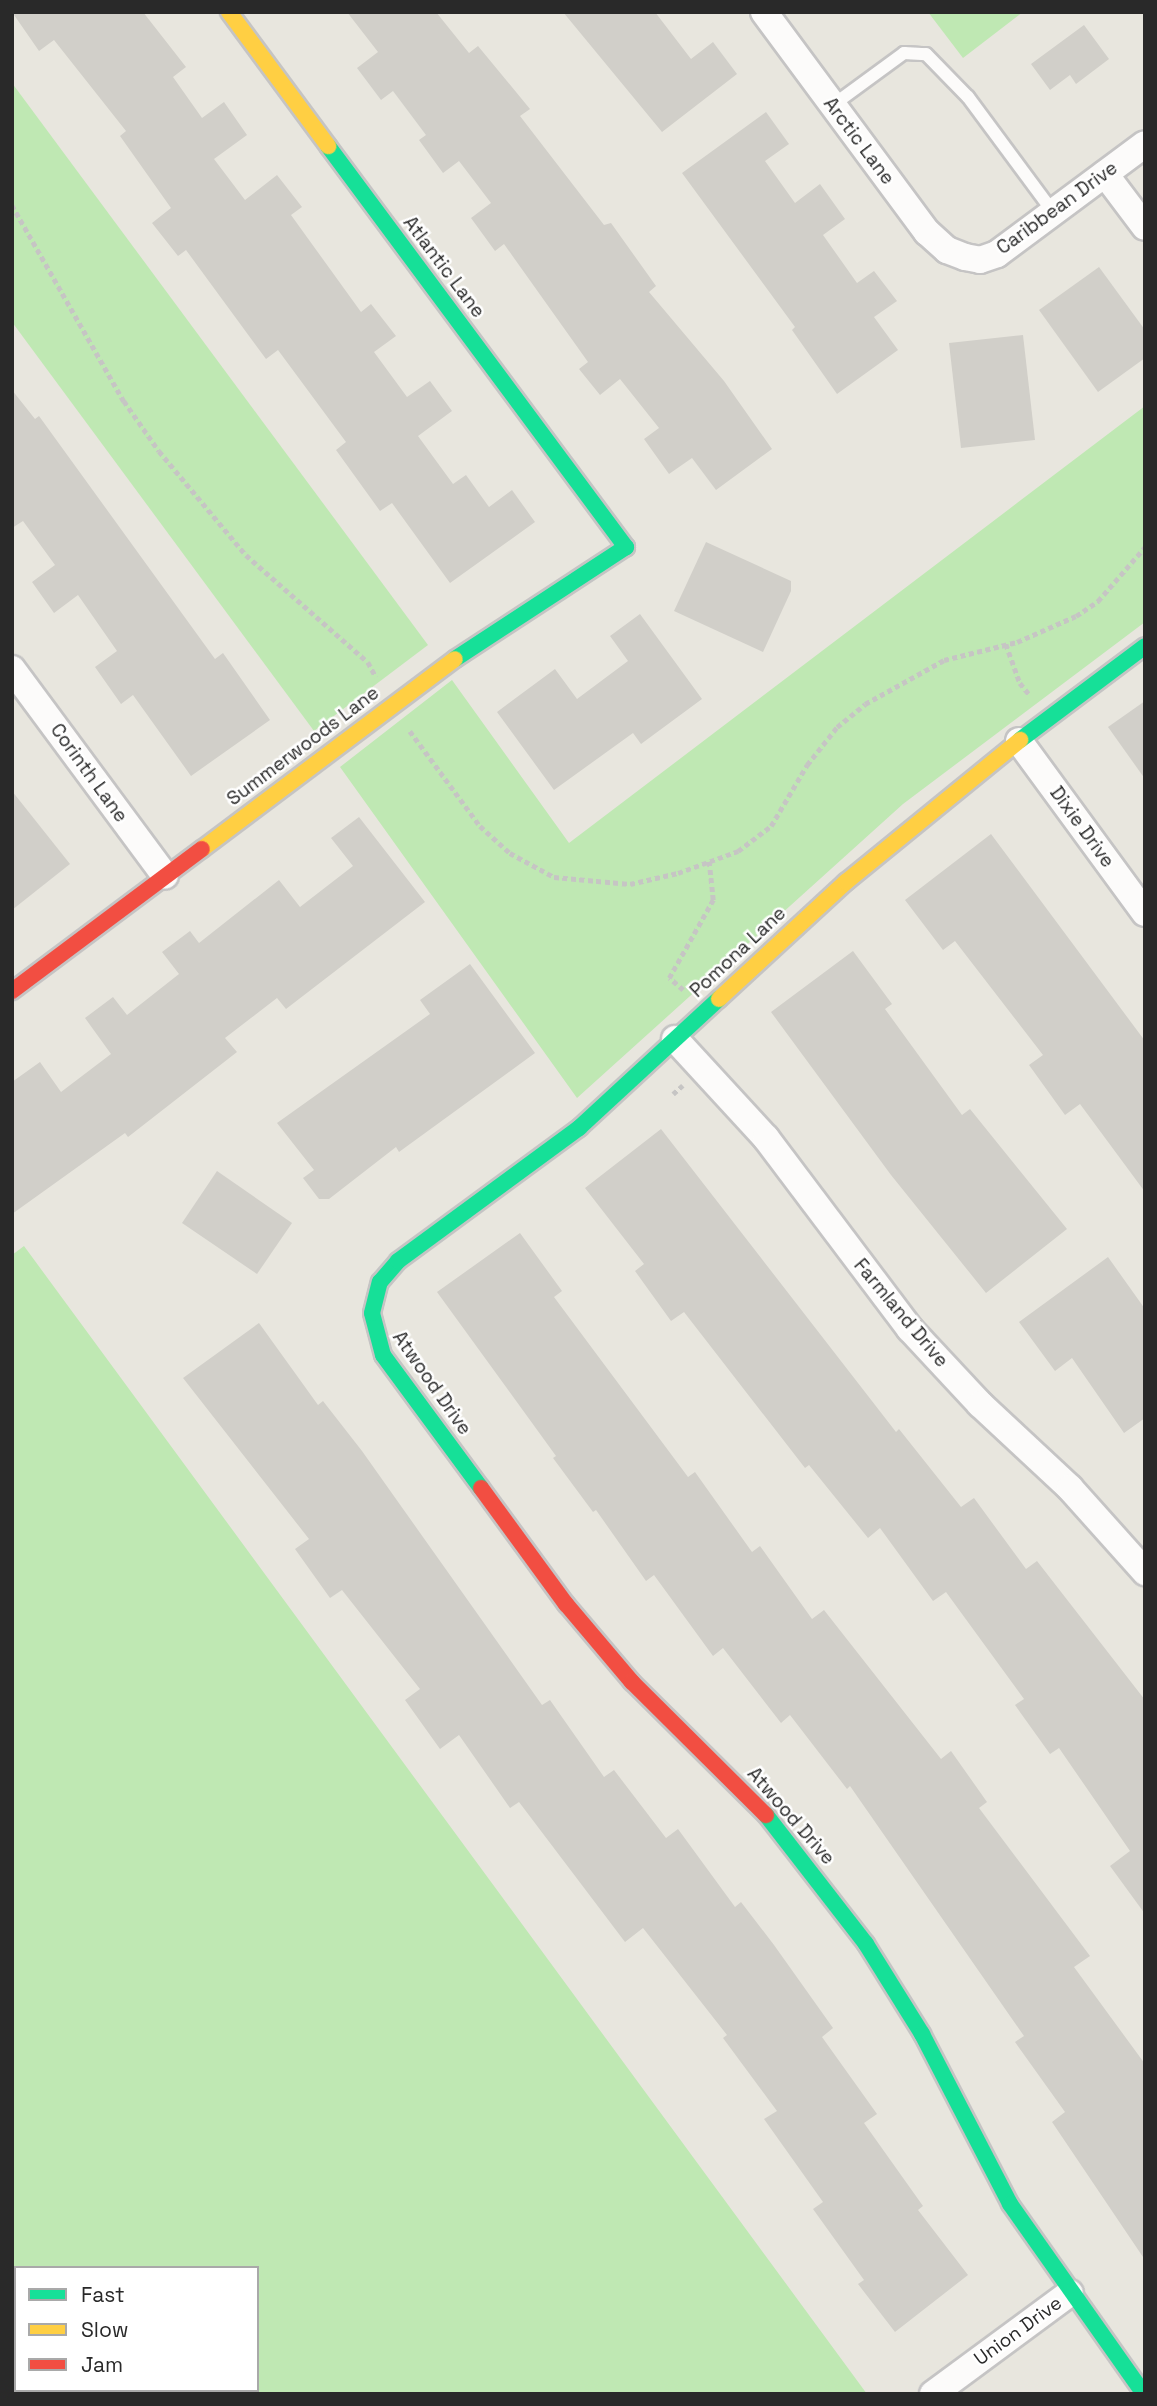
<!DOCTYPE html>
<style>
body{margin:0}
#map{position:relative;width:1157px;height:2406px;overflow:hidden;background:#e8e6de;font-family:"Space Grotesk",sans-serif}
div>[style]{position:absolute}
.green>*{inset:0;background:#bfe8b3}
.building>*{inset:0;background:#d1cfc9}
.path>*{height:4.5px;margin-top:-2.25px;transform-origin:0;background:repeating-linear-gradient(90deg,#c6c5c4 0 5px,transparent 0 8.5px)}
.roads{filter:drop-shadow(2px 0 #c5c4c4) drop-shadow(-2px 0 #c5c4c4) drop-shadow(0 2px #c5c4c4) drop-shadow(0 -2px #c5c4c4)}
.lane>*{height:12px;margin:-6px;padding:0 6px;transform-origin:6px;border-radius:6px;background:#fcfbfa}
.street>*{height:26px;margin:-13px;padding:0 13px;transform-origin:13px;border-radius:13px;background:#fcfbfa}
.fast>*{height:16px;margin:-8px;padding:0 8px;transform-origin:8px;border-radius:8px;background:#16e098}
.slow>*{height:16px;margin:-8px;padding:0 8px;transform-origin:8px;border-radius:8px;background:#ffcf43}
.jam>*{height:16px;margin:-8px;padding:0 8px;transform-origin:8px;border-radius:8px;background:#f24e42}
span{translate:-50% -50%;white-space:nowrap;text-align:center;line-height:1.15;-webkit-text-stroke:5px #fff;paint-order:stroke}
.street-label{font-size:19px;color:#292929}
.frame{position:absolute;inset:0;border:14px solid #292929;pointer-events:none}
.legend{position:absolute;left:14px;top:2266px;width:245px;height:126px;box-sizing:border-box;background:#fff;border:2px solid #a9a9a9;margin:0;padding:9px 12px;list-style:none;font-size:21px;color:#292929}
.legend li{display:flex;align-items:center;gap:14px;height:35px}
.legend b{width:35px;border:2px solid #a9a9a9}
</style>
<div id="map">
<div class="green">
<div style="clip-path:polygon(928px 12px,1023px 12px,963px 58px)"></div>
<div style="clip-path:polygon(12px 83px,428px 645px,314px 731px,12px 322px)"></div>
<div style="clip-path:polygon(1145px 406px,1145px 622px,903px 804px,577px 1098px,340px 767px,452px 680px,569px 843px)"></div>
<div style="clip-path:polygon(evenodd,24px 1246px,867px 2394px,12px 2394px,12px 1255px,24px 1246px,16px 2268px,257px 2268px,257px 2390px,16px 2390px,16px 2268px)"></div>
</div>
<div class="building">
<div style="clip-path:polygon(12px 12px,143px 12px,186px 67px,173px 77px,202px 118px,224px 102px,247px 135px,214px 159px,245px 200px,277px 175px,302px 207px,291px 215px,361px 312px,371px 304px,396px 336px,374px 352px,407px 397px,430px 381px,452px 411px,418px 436px,453px 484px,466px 475px,489px 507px,512px 490px,535px 522px,450px 583px,392px 503px,380px 511px,336px 450px,346px 442px,278px 350px,266px 359px,186px 250px,178px 256px,152px 223px,171px 208px,120px 136px,126px 131px,54px 40px,39px 51px)"></div>
<div style="clip-path:polygon(347px 12px,436px 12px,469px 53px,478px 46px,530px 109px,520px 116px,604px 225px,611px 223px,656px 286px,649px 292px,724px 381px,772px 449px,716px 490px,692px 458px,669px 474px,644px 439px,659px 428px,620px 379px,600px 395px,579px 369px,588px 362px,504px 244px,495px 251px,471px 218px,491px 203px,459px 161px,443px 173px,419px 140px,426px 135px,393px 91px,381px 100px,357px 68px,378px 52px)"></div>
<div style="clip-path:polygon(563px 12px,655px 12px,691px 59px,713px 42px,737px 74px,662px 132px)"></div>
<div style="clip-path:polygon(1084px 25px,1109px 59px,1076px 84px,1070px 75px,1050px 90px,1031px 64px)"></div>
<div style="clip-path:polygon(766px 112px,789px 144px,765px 161px,795px 203px,820px 184px,845px 219px,823px 235px,857px 283px,874px 271px,897px 301px,874px 317px,898px 350px,837px 394px,792px 330px,795px 327px,682px 173px)"></div>
<div style="clip-path:polygon(1099px 267px,1145px 330px,1145px 358px,1098px 392px,1039px 310px)"></div>
<div style="clip-path:polygon(1023px 335px,1035px 440px,961px 448px,949px 343px)"></div>
<div style="clip-path:polygon(12px 390px,35px 419px,39px 416px,215px 659px,223px 653px,270px 720px,191px 776px,133px 695px,121px 704px,95px 667px,117px 651px,78px 595px,54px 613px,32px 582px,55px 565px,23px 521px,12px 528px)"></div>
<div style="clip-path:polygon(706px 542px,791px 581px,791px 591px,763px 652px,674px 611px)"></div>
<div style="clip-path:polygon(640px 614px,702px 699px,641px 744px,633px 733px,554px 790px,497px 712px,555px 669px,577px 699px,628px 661px,610px 636px)"></div>
<div style="clip-path:polygon(1145px 701px,1145px 779px,1108px 727px)"></div>
<div style="clip-path:polygon(12px 791px,70px 864px,12px 910px)"></div>
<div style="clip-path:polygon(359px 817px,425px 902px,286px 1009px,277px 998px,225px 1038px,237px 1052px,128px 1137px,125px 1133px,12px 1214px,12px 1082px,40px 1062px,61px 1092px,111px 1054px,85px 1018px,113px 997px,127px 1015px,179px 974px,162px 952px,190px 931px,199px 943px,279px 880px,300px 907px,353px 866px,331px 838px)"></div>
<div style="clip-path:polygon(991px 834px,1145px 1041px,1145px 1192px,1080px 1104px,1065px 1115px,1029px 1065px,1043px 1055px,955px 941px,943px 950px,905px 900px)"></div>
<div style="clip-path:polygon(853px 951px,892px 1004px,885px 1009px,962px 1115px,970px 1109px,1067px 1229px,986px 1293px,891px 1175px,771px 1012px)"></div>
<div style="clip-path:polygon(470px 964px,535px 1053px,399px 1152px,396px 1147px,329px 1199px,319px 1199px,303px 1178px,314px 1170px,277px 1123px,430px 1014px,420px 1000px)"></div>
<div style="clip-path:polygon(661px 1129px,896px 1432px,899px 1429px,961px 1507px,974px 1498px,1026px 1569px,1037px 1561px,1145px 1700px,1145px 1914px,1110px 1866px,1130px 1851px,1059px 1748px,1050px 1754px,1015px 1705px,1024px 1699px,946px 1592px,933px 1601px,880px 1528px,868px 1538px,809px 1465px,805px 1468px,684px 1312px,671px 1321px,635px 1271px,644px 1264px,585px 1188px)"></div>
<div style="clip-path:polygon(217px 1171px,292px 1223px,257px 1274px,182px 1223px)"></div>
<div style="clip-path:polygon(520px 1233px,562px 1291px,554px 1297px,688px 1477px,695px 1472px,752px 1552px,760px 1546px,812px 1619px,824px 1610px,941px 1759px,951px 1751px,987px 1802px,979px 1808px,1090px 1956px,1074px 1967px,1145px 2064px,1145px 2260px,1052px 2122px,1065px 2112px,1015px 2042px,1024px 2036px,850px 1786px,847px 1789px,790px 1715px,781px 1723px,723px 1648px,713px 1656px,654px 1575px,646px 1581px,596px 1510px,593px 1512px,553px 1458px,556px 1456px,437px 1292px)"></div>
<div style="clip-path:polygon(1108px 1257px,1145px 1309px,1145px 1418px,1124px 1433px,1072px 1358px,1055px 1371px,1019px 1322px)"></div>
<div style="clip-path:polygon(259px 1323px,318px 1405px,323px 1401px,362px 1451px,542px 1705px,550px 1700px,604px 1777px,614px 1770px,666px 1838px,678px 1829px,735px 1907px,741px 1902px,774px 1945px,833px 2028px,822px 2037px,877px 2114px,864px 2123px,923px 2206px,918px 2210px,968px 2275px,895px 2332px,858px 2284px,864px 2280px,813px 2209px,823px 2202px,764px 2119px,777px 2111px,723px 2038px,727px 2035px,643px 1928px,625px 1942px,519px 1802px,510px 1808px,459px 1735px,440px 1749px,405px 1700px,420px 1689px,342px 1590px,330px 1598px,295px 1549px,309px 1539px,183px 1378px)"></div>
</div>
<div class="path">
<div style="left:12px;top:205px;width:226px;rotate:60.3deg"></div>
<div style="left:124px;top:401px;width:61px;rotate:55deg"></div>
<div style="left:159px;top:451px;width:136px;rotate:50.1deg"></div>
<div style="left:246px;top:555px;width:162px;rotate:41.3deg"></div>
<div style="left:368px;top:662px;width:17px;rotate:62deg"></div>
<div style="left:1006px;top:644px;width:41px;rotate:70.3deg"></div>
<div style="left:1020px;top:683px;width:14px;rotate:51deg"></div>
<div style="left:410px;top:731px;width:118px;rotate:53.6deg"></div>
<div style="left:480px;top:826px;width:40px;rotate:42deg"></div>
<div style="left:510px;top:853px;width:50px;rotate:28.6deg"></div>
<div style="left:554px;top:877px;width:76px;rotate:5.3deg"></div>
<div style="left:630px;top:884px;width:49px;rotate:-12.9deg"></div>
<div style="left:678px;top:873px;width:64px;rotate:-20.1deg"></div>
<div style="left:738px;top:851px;width:41px;rotate:-37.1deg"></div>
<div style="left:771px;top:826px;width:71px;rotate:-59.5deg"></div>
<div style="left:807px;top:765px;width:48px;rotate:-51.7deg"></div>
<div style="left:837px;top:727px;width:36px;rotate:-39deg"></div>
<div style="left:865px;top:704px;width:90px;rotate:-29.1deg"></div>
<div style="left:944px;top:660px;width:75px;rotate:-13.9deg"></div>
<div style="left:1017px;top:642px;width:64px;rotate:-23.8deg"></div>
<div style="left:1076px;top:616px;width:27px;rotate:-34deg"></div>
<div style="left:1098px;top:601px;width:72px;rotate:-49deg"></div>
<div style="left:683px;top:990px;width:18px;rotate:-139deg"></div>
<div style="left:669px;top:978px;width:90px;rotate:-60.6deg"></div>
<div style="left:713px;top:900px;width:39px;rotate:-96deg"></div>
<div style="left:673px;top:1094px;width:13px;rotate:-42deg"></div>
</div>
<div class="roads">
<div class="lane">
<div style="left:833px;top:105px;width:88px;rotate:-36.2deg"></div>
<div style="left:904px;top:53px;width:22px;rotate:3deg"></div>
<div style="left:926px;top:54px;width:60px;rotate:45.7deg"></div>
<div style="left:968px;top:97px;width:143px;rotate:53.5deg"></div>
</div>
<div class="street">
<div style="left:764px;top:12px;width:274px;rotate:53.5deg"></div>
<div style="left:927px;top:232px;width:27px;rotate:42deg"></div>
<div style="left:947px;top:250px;width:19px;rotate:21deg"></div>
<div style="left:965px;top:257px;width:15px;rotate:11deg"></div>
<div style="left:980px;top:260px;width:18px;rotate:-19deg"></div>
<div style="left:997px;top:254px;width:184px;rotate:-36.6deg"></div>
<div style="left:1105px;top:174px;width:66px;rotate:53deg"></div>
<div style="left:12px;top:669px;width:257px;rotate:53.5deg"></div>
<div style="left:1019px;top:741px;width:213px;rotate:53.8deg"></div>
<div style="left:675px;top:1039px;width:134px;rotate:47.4deg"></div>
<div style="left:766px;top:1138px;width:239px;rotate:53deg"></div>
<div style="left:910px;top:1329px;width:103px;rotate:47deg"></div>
<div style="left:980px;top:1404px;width:123px;rotate:43deg"></div>
<div style="left:1070px;top:1488px;width:113px;rotate:48.2deg"></div>
<div style="left:933px;top:2394px;width:170px;rotate:-36.4deg"></div>
</div>
<div class="fast">
<div style="left:328px;top:146px;width:500px;rotate:53.4deg"></div>
<div style="left:626px;top:547px;width:204px;rotate:146.8deg"></div>
<div style="left:1020px;top:740px;width:156px;rotate:-36.9deg"></div>
<div style="left:481px;top:1488px;width:165px;rotate:-126.4deg"></div>
<div style="left:383px;top:1355px;width:43px;rotate:-104.7deg"></div>
<div style="left:372px;top:1313px;width:32px;rotate:-76deg"></div>
<div style="left:380px;top:1282px;width:28px;rotate:-49deg"></div>
<div style="left:398px;top:1261px;width:225px;rotate:-36.3deg"></div>
<div style="left:579px;top:1128px;width:190px;rotate:-42.7deg"></div>
<div style="left:766px;top:1815px;width:163px;rotate:52.2deg"></div>
<div style="left:866px;top:1944px;width:106px;rotate:58.1deg"></div>
<div style="left:922px;top:2034px;width:191px;rotate:62.6deg"></div>
<div style="left:1010px;top:2204px;width:232px;rotate:54.8deg"></div>
</div>
<div class="slow">
<div style="left:229px;top:12px;width:167px;rotate:53.5deg"></div>
<div style="left:202px;top:849px;width:316px;rotate:-36.9deg"></div>
<div style="left:719px;top:999px;width:173px;rotate:-42.7deg"></div>
<div style="left:846px;top:882px;width:225px;rotate:-39.2deg"></div>
</div>
<div class="jam">
<div style="left:12px;top:991px;width:237px;rotate:-36.8deg"></div>
<div style="left:481px;top:1488px;width:144px;rotate:53.8deg"></div>
<div style="left:566px;top:1604px;width:102px;rotate:49.8deg"></div>
<div style="left:632px;top:1682px;width:189px;rotate:44.8deg"></div>
</div>
</div>
<div class="street-label">
<span style="left:859px;top:141px;rotate:53deg">Arctic Lane</span>
<span style="left:1057px;top:208px;rotate:-36deg">Caribbean Drive</span>
<span style="left:444px;top:267px;rotate:53deg">Atlantic Lane</span>
<span style="left:303px;top:746px;rotate:-37deg">Summerwoods Lane</span>
<span style="left:89px;top:773px;rotate:54deg">Corinth Lane</span>
<span style="left:1082px;top:827px;rotate:54deg">Dixie Drive</span>
<span style="left:738px;top:952px;rotate:-43deg">Pomona Lane</span>
<span style="left:901px;top:1313px;rotate:50deg">Farmland Drive</span>
<span style="left:432px;top:1383px;rotate:55deg">Atwood Drive</span>
<span style="left:791px;top:1816px;rotate:49deg">Atwood Drive</span>
<span style="left:1018px;top:2331px;rotate:-36deg">Union Drive</span>
</div>
<div class="frame"></div>
<ul class="legend">
<li><b style="height:9px;background:#16e098"></b>Fast</li>
<li><b style="height:9px;background:#ffcf43"></b>Slow</li>
<li><b style="height:9px;background:#f24e42"></b>Jam</li>
</ul>
</div>
